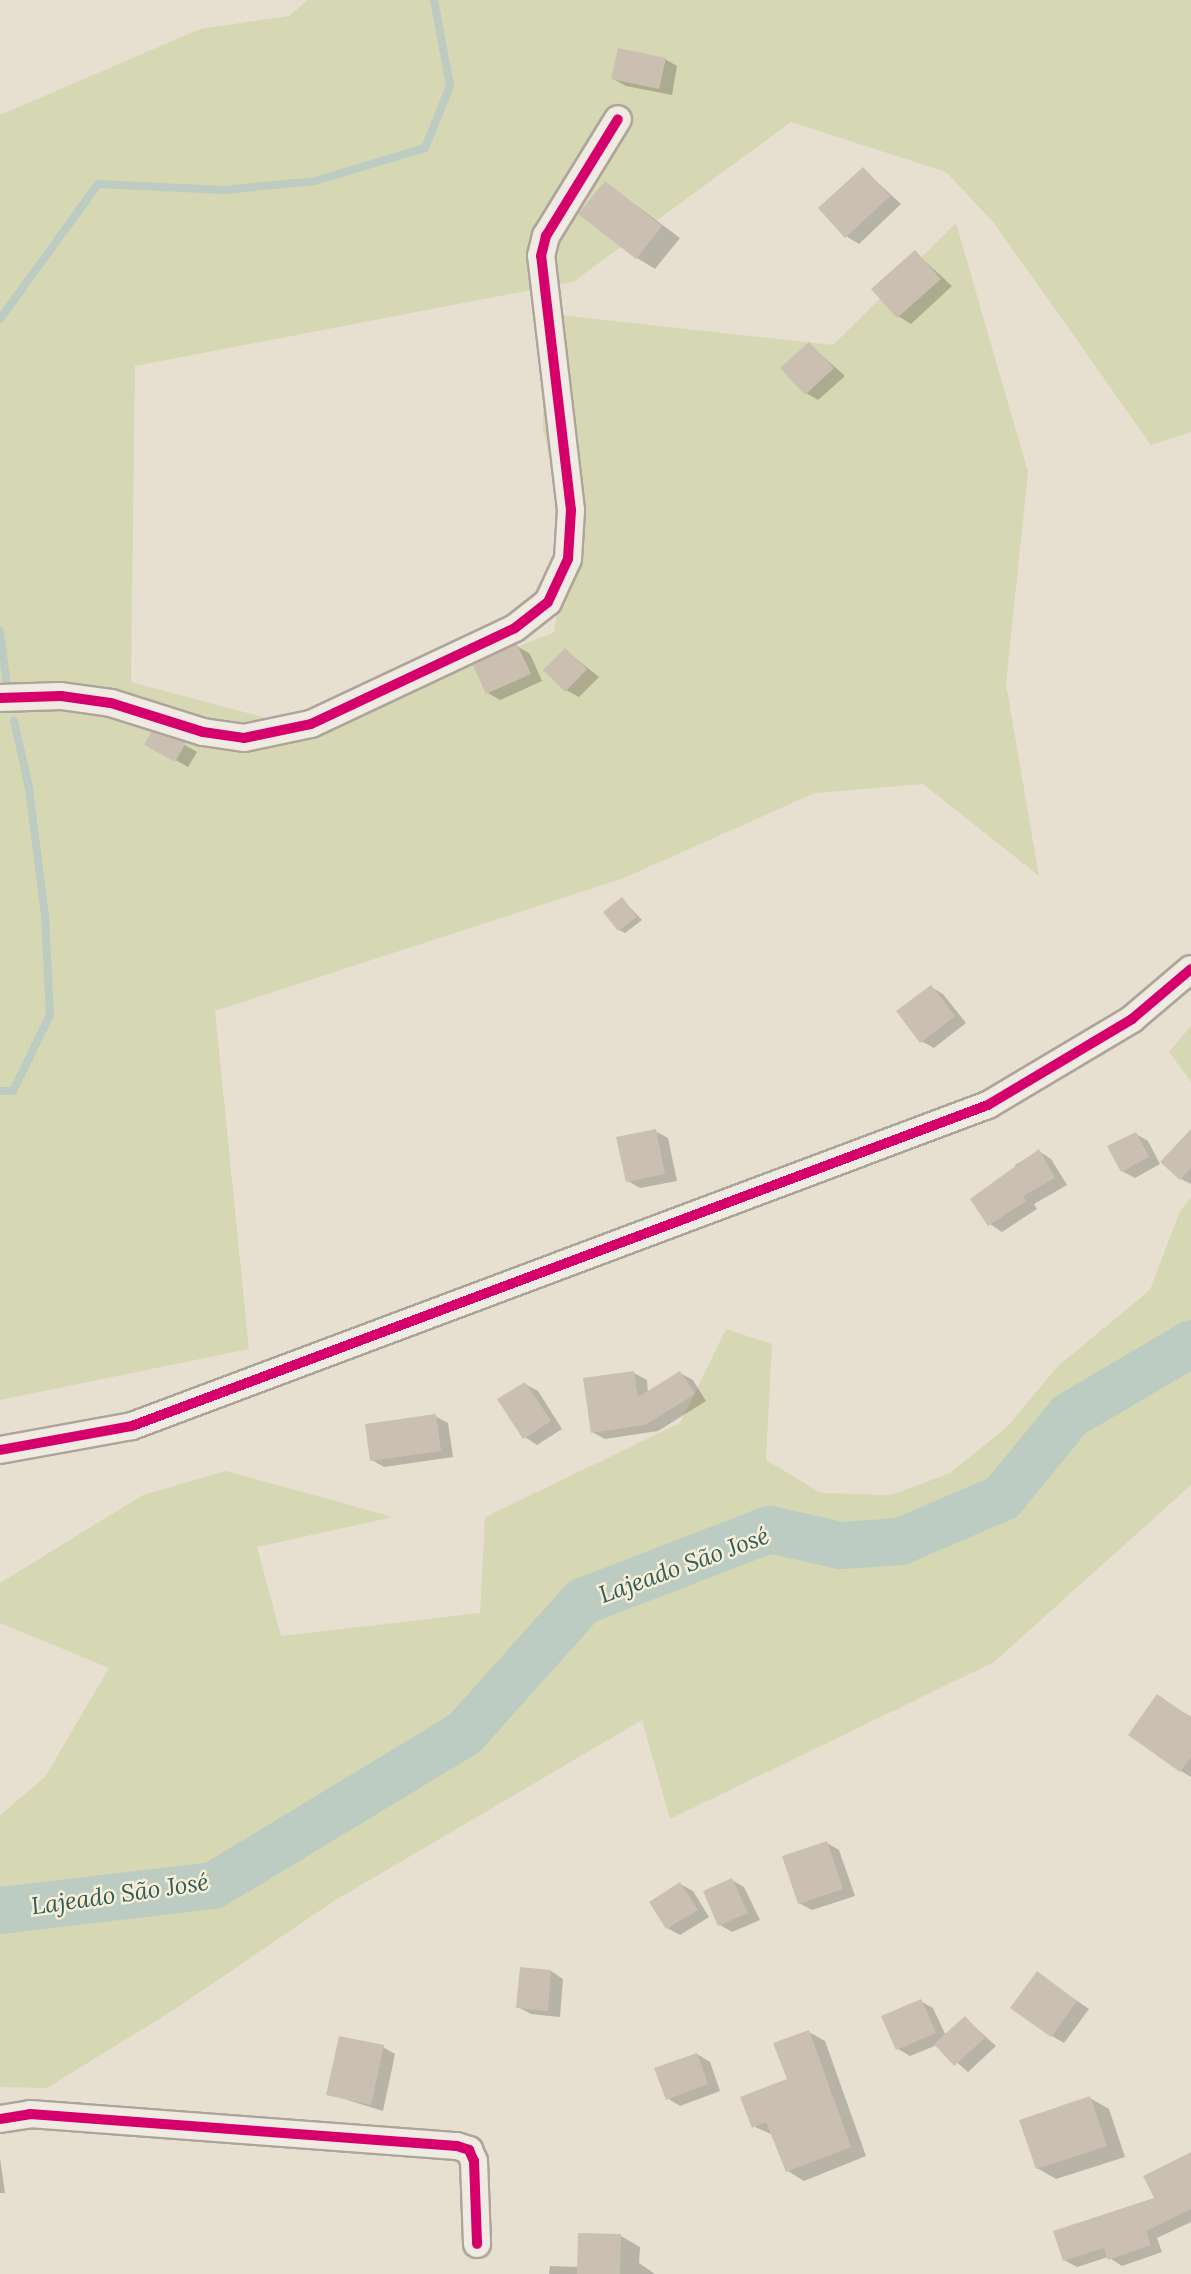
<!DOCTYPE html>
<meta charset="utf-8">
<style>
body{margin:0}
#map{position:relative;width:1191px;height:2274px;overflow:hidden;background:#e7e0d1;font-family:Lora,serif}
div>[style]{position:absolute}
.green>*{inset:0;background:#d6d7b3}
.shadow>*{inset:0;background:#0003}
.stream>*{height:8px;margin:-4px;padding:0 4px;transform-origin:4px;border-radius:4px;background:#bcccc2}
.river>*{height:47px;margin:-23.5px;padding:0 23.5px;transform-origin:23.5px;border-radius:23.5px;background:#bcccc2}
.building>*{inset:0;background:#cbbfb2}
.roads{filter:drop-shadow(2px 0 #ada599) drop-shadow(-2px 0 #ada599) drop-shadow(0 2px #ada599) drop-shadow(0 -2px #ada599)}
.minor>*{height:26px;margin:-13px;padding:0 13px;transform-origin:13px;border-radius:13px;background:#efebe3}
.cycleway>*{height:10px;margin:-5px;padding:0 5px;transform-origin:5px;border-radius:5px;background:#d6006c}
span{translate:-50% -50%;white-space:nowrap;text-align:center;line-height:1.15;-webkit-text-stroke:5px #f7eed8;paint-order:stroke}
.water-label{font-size:24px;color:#2f5d5a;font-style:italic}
</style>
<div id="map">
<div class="green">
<div style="clip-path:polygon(308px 0,1191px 0,1191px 432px,1151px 445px,994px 223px,946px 172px,791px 122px,573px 282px,135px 366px,131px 682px,311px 730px,554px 632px,567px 540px,543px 429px,543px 313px,833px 345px,956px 223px,1028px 472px,1006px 684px,1039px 876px,923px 784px,815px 793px,624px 878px,215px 1011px,249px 1349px,0 1400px,0 115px,200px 29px,289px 16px)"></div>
<div style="clip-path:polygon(1191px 1026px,1191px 1082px,1169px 1052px)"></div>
<div style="clip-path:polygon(1191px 1198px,1191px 1485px,994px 1662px,670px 1819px,642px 1720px,334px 1901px,175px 2009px,47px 2088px,0 2087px,0 1815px,45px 1777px,109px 1668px,0 1623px,0 1583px,143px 1495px,226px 1471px,393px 1517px,257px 1547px,281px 1636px,480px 1613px,485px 1517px,680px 1423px,726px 1329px,772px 1344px,766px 1460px,821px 1493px,891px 1495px,950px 1473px,1007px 1427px,1058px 1366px,1150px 1290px,1180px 1211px)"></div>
</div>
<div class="shadow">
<div style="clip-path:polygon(665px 59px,677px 66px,672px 95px,626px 86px,613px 79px)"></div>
<div style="clip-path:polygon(863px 169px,901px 204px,859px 244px,846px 236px)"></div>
<div style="clip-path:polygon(606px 183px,680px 238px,655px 269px,637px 258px)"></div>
<div style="clip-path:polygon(915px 252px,952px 286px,911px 324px,898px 316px)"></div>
<div style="clip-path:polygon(809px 344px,845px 376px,818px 400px,806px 393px)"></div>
<div style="clip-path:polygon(517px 646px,530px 654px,542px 681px,500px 700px,488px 693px)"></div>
<div style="clip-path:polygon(565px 650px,599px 677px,579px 697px,566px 690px)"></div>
<div style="clip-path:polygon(147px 744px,185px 745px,197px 752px,188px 767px)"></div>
<div style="clip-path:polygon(622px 899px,642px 920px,625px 933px,619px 930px)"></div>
<div style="clip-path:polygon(931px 987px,943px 994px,966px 1023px,934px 1048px,921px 1041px)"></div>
<div style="clip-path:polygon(655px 1131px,668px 1138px,677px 1181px,640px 1188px,628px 1181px)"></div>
<div style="clip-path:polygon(1191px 1132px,1191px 1184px,1181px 1179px)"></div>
<div style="clip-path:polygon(1136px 1134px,1148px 1141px,1160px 1164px,1135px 1178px,1122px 1171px)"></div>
<div style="clip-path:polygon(1039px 1151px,1051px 1159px,1067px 1185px,1034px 1204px,1037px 1209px,1002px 1232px,990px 1224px,1018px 1170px,1015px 1165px)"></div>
<div style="clip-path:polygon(634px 1373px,647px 1380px,648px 1393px,680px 1373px,693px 1380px,706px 1401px,658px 1431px,605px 1439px,592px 1432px)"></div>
<div style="clip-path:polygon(525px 1384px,538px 1391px,562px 1429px,537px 1445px,525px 1437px)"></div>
<div style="clip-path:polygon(435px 1416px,448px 1423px,453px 1457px,384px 1467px,372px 1460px)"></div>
<div style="clip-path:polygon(1158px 1696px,1191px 1717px,1191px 1777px,1181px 1771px)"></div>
<div style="clip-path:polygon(827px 1843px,839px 1850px,855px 1896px,812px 1910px,799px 1903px)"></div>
<div style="clip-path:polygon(732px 1880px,744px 1887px,760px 1920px,732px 1932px,720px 1925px)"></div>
<div style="clip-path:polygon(680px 1884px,693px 1891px,709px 1917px,680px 1935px,667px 1928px)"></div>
<div style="clip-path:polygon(522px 1969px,551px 1971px,563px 1979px,560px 2017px,531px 2014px,518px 2007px)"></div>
<div style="clip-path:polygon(1038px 1974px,1089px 2009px,1064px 2043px,1052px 2036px)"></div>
<div style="clip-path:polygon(920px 2001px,933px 2008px,946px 2036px,965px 2018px,996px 2046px,968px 2072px,937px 2045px,910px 2056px,898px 2049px)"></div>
<div style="clip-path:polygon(809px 2032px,825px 2041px,866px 2156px,804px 2181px,788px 2171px,773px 2135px,753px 2126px,789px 2080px)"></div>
<div style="clip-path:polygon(383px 2047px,395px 2054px,383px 2111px,328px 2094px)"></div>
<div style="clip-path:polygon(697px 2054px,710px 2062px,720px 2091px,680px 2106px,667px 2098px)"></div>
<div style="clip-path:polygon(1090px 2098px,1109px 2109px,1125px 2157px,1056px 2179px,1037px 2168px)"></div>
<div style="clip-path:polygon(0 2158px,5px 2193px,0 2193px)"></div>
<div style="clip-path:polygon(1191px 2159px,1191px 2222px,1157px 2238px,1162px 2252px,1122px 2266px,1108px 2257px,1077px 2267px,1064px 2260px,1156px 2199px)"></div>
<div style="clip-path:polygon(621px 2236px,640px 2247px,639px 2263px,655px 2274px,549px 2274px,550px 2266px,579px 2267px)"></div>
</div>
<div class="stream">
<div style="left:0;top:319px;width:167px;rotate:-54deg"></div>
<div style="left:98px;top:184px;width:126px;rotate:2.7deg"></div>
<div style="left:224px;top:190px;width:91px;rotate:-5.6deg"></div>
<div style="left:315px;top:181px;width:115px;rotate:-16.7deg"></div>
<div style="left:425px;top:148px;width:67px;rotate:-68deg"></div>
<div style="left:450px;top:86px;width:87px;rotate:-100.5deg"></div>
<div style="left:0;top:631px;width:64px;rotate:82.8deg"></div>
<div style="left:0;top:1091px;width:13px"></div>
<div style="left:13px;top:1091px;width:85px;rotate:-64deg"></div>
<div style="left:50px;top:1015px;width:100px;rotate:-92.9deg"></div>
<div style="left:45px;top:915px;width:133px;rotate:-97.3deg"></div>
<div style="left:28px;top:783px;width:64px;rotate:-102.7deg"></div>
</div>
<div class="river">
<div style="left:0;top:1910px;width:214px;rotate:-6.7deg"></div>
<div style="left:213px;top:1885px;width:293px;rotate:-31.2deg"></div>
<div style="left:464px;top:1733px;width:177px;rotate:-48.2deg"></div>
<div style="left:582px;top:1601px;width:200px;rotate:-21.1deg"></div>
<div style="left:769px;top:1529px;width:73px;rotate:12.7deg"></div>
<div style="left:840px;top:1545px;width:60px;rotate:-3.8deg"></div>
<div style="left:900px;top:1541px;width:111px;rotate:-23.3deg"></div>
<div style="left:1002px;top:1497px;width:106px;rotate:-50.7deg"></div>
<div style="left:1069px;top:1415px;width:142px;rotate:-30.5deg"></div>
</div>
<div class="building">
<div style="clip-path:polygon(618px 48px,666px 58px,659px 89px,611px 79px)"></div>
<div style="clip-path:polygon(863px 167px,890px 196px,845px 238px,818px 208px)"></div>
<div style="clip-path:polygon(605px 181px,662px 226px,636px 259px,578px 214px)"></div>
<div style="clip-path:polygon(915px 250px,941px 279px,897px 318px,871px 289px)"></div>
<div style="clip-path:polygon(809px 342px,834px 368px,805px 395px,780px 368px)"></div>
<div style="clip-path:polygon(517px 644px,531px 674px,486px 694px,473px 665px)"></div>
<div style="clip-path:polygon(565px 648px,587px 669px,565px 692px,543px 670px)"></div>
<div style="clip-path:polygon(151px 732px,186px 743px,175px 762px,144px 745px)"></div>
<div style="clip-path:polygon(622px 897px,637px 917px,618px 931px,603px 912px)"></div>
<div style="clip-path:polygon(931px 985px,955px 1016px,920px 1043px,896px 1011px)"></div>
<div style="clip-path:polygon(656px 1129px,665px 1174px,626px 1182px,616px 1137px)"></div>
<div style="clip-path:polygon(1191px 1129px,1191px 1168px,1180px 1180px,1160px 1162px)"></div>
<div style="clip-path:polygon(1136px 1132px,1149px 1157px,1121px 1172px,1107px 1146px)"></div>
<div style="clip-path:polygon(1039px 1149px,1055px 1178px,1023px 1196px,1026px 1201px,988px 1226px,970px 1199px)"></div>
<div style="clip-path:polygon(634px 1371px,638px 1397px,680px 1371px,695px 1394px,645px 1425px,591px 1433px,583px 1378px)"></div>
<div style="clip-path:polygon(525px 1382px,551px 1421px,523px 1439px,497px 1399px)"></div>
<div style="clip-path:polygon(436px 1414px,441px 1451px,370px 1461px,365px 1424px)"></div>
<div style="clip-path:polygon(1157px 1694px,1191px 1718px,1191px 1757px,1180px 1772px,1128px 1735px)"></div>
<div style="clip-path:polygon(827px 1841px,843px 1889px,798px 1904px,782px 1856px)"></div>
<div style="clip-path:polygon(732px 1878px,748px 1913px,718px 1926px,703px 1891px)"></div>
<div style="clip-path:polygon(680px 1882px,698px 1910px,666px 1929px,649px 1902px)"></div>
<div style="clip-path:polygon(520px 1967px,551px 1970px,548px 2011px,516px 2008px)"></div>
<div style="clip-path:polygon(1037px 1971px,1077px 2001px,1051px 2037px,1010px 2008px)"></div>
<div style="clip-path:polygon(921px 1999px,936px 2033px,896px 2050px,881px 2016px)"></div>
<div style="clip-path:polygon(965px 2016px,985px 2038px,954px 2066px,934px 2044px)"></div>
<div style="clip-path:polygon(809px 2030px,851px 2147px,786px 2172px,766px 2122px,752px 2128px,740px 2097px,787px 2079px,773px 2043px)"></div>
<div style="clip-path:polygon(339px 2036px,384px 2045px,371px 2105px,326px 2095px)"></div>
<div style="clip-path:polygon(697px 2053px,708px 2084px,666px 2100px,654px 2068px)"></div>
<div style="clip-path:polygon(1090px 2096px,1107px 2146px,1036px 2169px,1019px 2120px)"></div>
<div style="clip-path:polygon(1191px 2152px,1191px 2209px,1146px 2231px,1151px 2245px,1108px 2260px,1103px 2248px,1063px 2261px,1053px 2231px,1154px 2198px,1143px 2176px)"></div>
<div style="clip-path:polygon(578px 2233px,621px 2234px,620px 2274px,577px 2274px)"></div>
</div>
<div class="roads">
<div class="minor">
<div style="left:0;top:698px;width:61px;rotate:-1.9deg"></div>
<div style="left:61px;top:696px;width:50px;rotate:8deg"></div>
<div style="left:111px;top:703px;width:96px;rotate:17.5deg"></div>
<div style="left:203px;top:732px;width:41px;rotate:8.3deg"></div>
<div style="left:244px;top:738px;width:68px;rotate:-11.8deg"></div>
<div style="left:311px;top:724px;width:225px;rotate:-25.2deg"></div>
<div style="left:515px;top:628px;width:42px;rotate:-38.2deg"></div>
<div style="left:548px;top:602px;width:47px;rotate:-65.1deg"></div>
<div style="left:568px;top:559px;width:49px;rotate:-86.5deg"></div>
<div style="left:571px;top:510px;width:256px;rotate:-96.7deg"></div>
<div style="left:541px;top:256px;width:21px;rotate:-76deg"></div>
<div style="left:546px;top:236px;width:137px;rotate:-58.4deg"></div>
<div style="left:0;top:1450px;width:134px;rotate:-10.3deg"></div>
<div style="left:132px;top:1426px;width:914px;rotate:-20.56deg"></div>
<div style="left:988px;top:1105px;width:168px;rotate:-30.8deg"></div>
<div style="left:1132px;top:1019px;width:77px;rotate:-40.3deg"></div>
<div style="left:0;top:2119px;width:30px;rotate:-9deg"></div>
<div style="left:30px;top:2114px;width:428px;rotate:4.3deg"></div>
<div style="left:457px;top:2146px;width:13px;rotate:18deg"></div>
<div style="left:469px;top:2150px;width:12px;rotate:66deg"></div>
<div style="left:474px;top:2161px;width:83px;rotate:87.9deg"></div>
</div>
</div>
<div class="cycleway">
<div style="left:0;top:698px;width:61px;rotate:-1.9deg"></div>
<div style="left:61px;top:696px;width:50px;rotate:8deg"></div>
<div style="left:111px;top:703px;width:96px;rotate:17.5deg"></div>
<div style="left:203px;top:732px;width:41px;rotate:8.3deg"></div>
<div style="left:244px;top:738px;width:68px;rotate:-11.8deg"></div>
<div style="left:311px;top:724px;width:225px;rotate:-25.2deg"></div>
<div style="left:515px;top:628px;width:42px;rotate:-38.2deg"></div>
<div style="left:548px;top:602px;width:47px;rotate:-65.1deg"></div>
<div style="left:568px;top:559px;width:49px;rotate:-86.5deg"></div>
<div style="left:571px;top:510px;width:256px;rotate:-96.7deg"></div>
<div style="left:541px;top:256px;width:21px;rotate:-76deg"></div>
<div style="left:546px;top:236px;width:137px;rotate:-58.4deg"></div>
<div style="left:0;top:1450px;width:134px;rotate:-10.3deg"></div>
<div style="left:132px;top:1426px;width:914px;rotate:-20.56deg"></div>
<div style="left:988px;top:1105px;width:168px;rotate:-30.8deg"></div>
<div style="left:1132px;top:1019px;width:77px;rotate:-40.3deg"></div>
<div style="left:0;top:2119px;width:30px;rotate:-9deg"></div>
<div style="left:30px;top:2114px;width:428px;rotate:4.3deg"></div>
<div style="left:457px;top:2146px;width:13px;rotate:18deg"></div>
<div style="left:469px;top:2150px;width:12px;rotate:66deg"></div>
<div style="left:474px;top:2161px;width:83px;rotate:87.9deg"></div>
</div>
<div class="water-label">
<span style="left:684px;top:1565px;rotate:-20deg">Lajeado São José</span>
<span style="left:120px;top:1894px;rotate:-8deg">Lajeado São José</span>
</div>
</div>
